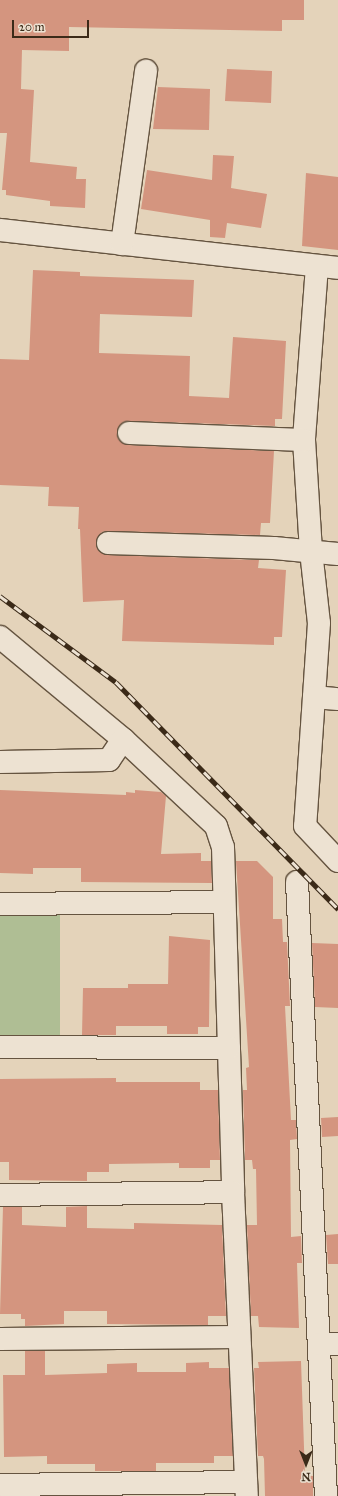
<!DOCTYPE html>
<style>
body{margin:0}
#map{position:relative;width:338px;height:1496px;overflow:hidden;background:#e4d3ba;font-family:"IM FELL Great Primer",serif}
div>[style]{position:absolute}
.green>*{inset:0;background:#afbe94}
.building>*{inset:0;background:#d4957f}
.roads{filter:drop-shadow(1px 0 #655440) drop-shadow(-1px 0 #655440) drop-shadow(0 1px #655440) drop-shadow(0 -1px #655440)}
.minor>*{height:22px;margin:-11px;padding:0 11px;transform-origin:11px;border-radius:11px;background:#ede2d2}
.rail>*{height:4.5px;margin-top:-2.25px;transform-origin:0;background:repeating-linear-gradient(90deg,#ede2d2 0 9px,#3b2a18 0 18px);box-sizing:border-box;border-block:1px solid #3b2a18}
span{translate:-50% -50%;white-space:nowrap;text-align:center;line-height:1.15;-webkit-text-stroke:3px #ede2d2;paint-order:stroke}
.north{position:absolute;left:286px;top:1444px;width:40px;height:40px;-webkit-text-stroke:3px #ede2d2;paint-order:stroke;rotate:180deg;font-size:11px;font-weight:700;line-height:16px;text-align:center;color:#3b2a18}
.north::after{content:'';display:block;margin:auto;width:14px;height:18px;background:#3b2a18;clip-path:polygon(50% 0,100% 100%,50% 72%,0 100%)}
.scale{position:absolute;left:12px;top:20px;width:77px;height:18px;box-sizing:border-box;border:2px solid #3b2a18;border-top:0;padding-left:5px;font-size:12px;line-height:14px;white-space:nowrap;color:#3b2a18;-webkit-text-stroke:3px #ede2d2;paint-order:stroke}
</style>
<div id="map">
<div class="green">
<div style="clip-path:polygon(60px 911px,60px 1036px,0 1037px,0 912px)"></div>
</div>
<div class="building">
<div style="clip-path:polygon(0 0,304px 0,304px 20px,282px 20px,282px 31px,69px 27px,69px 51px,22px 50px,21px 89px,34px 90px,30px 162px,77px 167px,76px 179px,86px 179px,85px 208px,50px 206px,50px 201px,6px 195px,6px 190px,2px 190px,7px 133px,0 133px)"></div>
<div style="clip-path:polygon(227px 69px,272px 71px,271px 103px,225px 101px)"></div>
<div style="clip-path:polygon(158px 87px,210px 89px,209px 130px,153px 129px)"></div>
<div style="clip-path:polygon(213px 155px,234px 156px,231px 188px,267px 194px,261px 228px,227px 223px,225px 238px,210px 237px,210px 220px,141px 209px,147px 170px,212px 180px)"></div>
<div style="clip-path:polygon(306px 173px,338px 177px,338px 250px,302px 246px)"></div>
<div style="clip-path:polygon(33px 270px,80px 272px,80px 276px,194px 280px,192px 317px,100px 314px,99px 353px,190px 356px,189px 396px,229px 398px,233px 337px,286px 341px,282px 419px,275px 419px,275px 426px,130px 421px,123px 422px,117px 432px,118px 439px,128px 445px,274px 451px,270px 523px,261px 523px,260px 535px,108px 531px,102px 532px,96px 542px,97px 549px,108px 555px,259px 560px,258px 568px,286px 570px,282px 637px,274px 637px,274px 645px,122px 641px,124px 600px,83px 602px,80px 529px,78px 529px,79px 507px,48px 506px,49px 487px,0 485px,0 359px,29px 360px)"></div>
<div style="clip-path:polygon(0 790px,126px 795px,126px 792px,135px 793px,135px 790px,161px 792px,166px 796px,161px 854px,201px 853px,201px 861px,211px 861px,212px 883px,81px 882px,81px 868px,33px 868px,33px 874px,0 873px)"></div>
<div style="clip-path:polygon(236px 861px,257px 861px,273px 877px,273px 919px,282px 919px,283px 942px,287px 942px,290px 1006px,285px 1006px,291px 1120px,296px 1120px,297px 1139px,290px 1140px,291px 1237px,301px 1236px,302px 1263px,297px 1263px,299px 1328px,259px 1327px,258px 1316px,251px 1316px,247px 1225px,257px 1225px,256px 1169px,253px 1169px,252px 1160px,245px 1160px,243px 1090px,247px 1090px,246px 1068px,249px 1067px)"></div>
<div style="clip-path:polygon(169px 936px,210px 940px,209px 1027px,198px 1027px,198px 1034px,167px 1034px,167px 1026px,116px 1026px,116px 1035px,82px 1035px,83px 988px,128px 988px,128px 984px,168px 984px)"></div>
<div style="clip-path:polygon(312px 943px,338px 944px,338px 1008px,315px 1007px)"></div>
<div style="clip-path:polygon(116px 1078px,116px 1082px,200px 1082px,200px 1090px,218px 1090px,220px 1160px,210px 1160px,210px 1168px,179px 1168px,179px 1163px,109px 1164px,109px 1172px,87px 1172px,87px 1181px,9px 1180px,9px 1162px,0 1162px,0 1079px)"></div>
<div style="clip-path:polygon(338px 1117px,338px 1136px,322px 1137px,321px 1118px)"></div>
<div style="clip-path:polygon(87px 1206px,87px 1228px,134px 1229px,134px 1223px,222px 1225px,226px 1316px,208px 1316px,208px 1325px,107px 1324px,107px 1311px,64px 1311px,64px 1324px,25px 1326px,25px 1319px,21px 1319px,21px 1314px,0 1314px,3px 1207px,22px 1207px,22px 1225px,66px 1227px,66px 1207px)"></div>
<div style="clip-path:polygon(338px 1234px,338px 1264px,328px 1264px,326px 1235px)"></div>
<div style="clip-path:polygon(25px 1351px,45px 1351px,45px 1375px,107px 1373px,107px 1364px,137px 1363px,137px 1372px,186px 1372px,186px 1363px,209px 1362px,209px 1368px,229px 1368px,233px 1456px,214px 1456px,214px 1463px,156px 1463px,156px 1471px,95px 1471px,95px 1464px,47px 1464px,47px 1456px,4px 1457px,3px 1375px,25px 1375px)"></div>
<div style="clip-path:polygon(301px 1361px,305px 1476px,313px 1476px,313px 1496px,265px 1496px,264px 1459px,263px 1456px,258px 1456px,254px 1368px,259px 1368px,258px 1362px)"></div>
</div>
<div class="roads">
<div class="minor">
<div style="left:0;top:230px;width:340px;rotate:6.4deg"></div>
<div style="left:122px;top:244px;width:175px;rotate:-82.1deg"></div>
<div style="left:317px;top:266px;width:174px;rotate:94.3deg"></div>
<div style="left:304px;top:440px;width:111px;rotate:86.4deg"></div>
<div style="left:311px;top:551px;width:72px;rotate:83.7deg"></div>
<div style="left:319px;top:623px;width:203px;rotate:93.9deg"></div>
<div style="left:305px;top:826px;width:48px;rotate:46.7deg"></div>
<div style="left:129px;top:433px;width:175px;rotate:2.3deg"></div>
<div style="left:108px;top:543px;width:166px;rotate:1.7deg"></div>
<div style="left:274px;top:548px;width:64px;rotate:5.4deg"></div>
<div style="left:0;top:637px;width:160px;rotate:39.7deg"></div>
<div style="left:123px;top:739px;width:127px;rotate:43.1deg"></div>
<div style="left:216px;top:826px;width:22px;rotate:72deg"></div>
<div style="left:223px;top:847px;width:345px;rotate:88.3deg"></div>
<div style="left:233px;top:1192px;width:304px;rotate:87.4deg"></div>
<div style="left:314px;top:697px;width:24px;rotate:5deg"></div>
<div style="left:0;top:762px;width:109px;rotate:-1.1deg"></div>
<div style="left:109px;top:760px;width:25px;rotate:-56deg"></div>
<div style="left:297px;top:882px;width:615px;rotate:87.3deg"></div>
<div style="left:0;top:904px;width:223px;rotate:-0.5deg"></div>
<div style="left:0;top:1047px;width:229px;rotate:0.3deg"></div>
<div style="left:0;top:1195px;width:233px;rotate:-0.7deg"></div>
<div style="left:0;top:1339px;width:239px;rotate:-0.5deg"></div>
<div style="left:319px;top:1344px;width:19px"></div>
<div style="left:0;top:1485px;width:246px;rotate:-0.7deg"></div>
</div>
</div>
<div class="rail">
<div style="left:0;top:596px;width:144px;rotate:36.6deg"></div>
<div style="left:116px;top:682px;width:318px;rotate:45.6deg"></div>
</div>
<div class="north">N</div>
<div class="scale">20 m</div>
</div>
